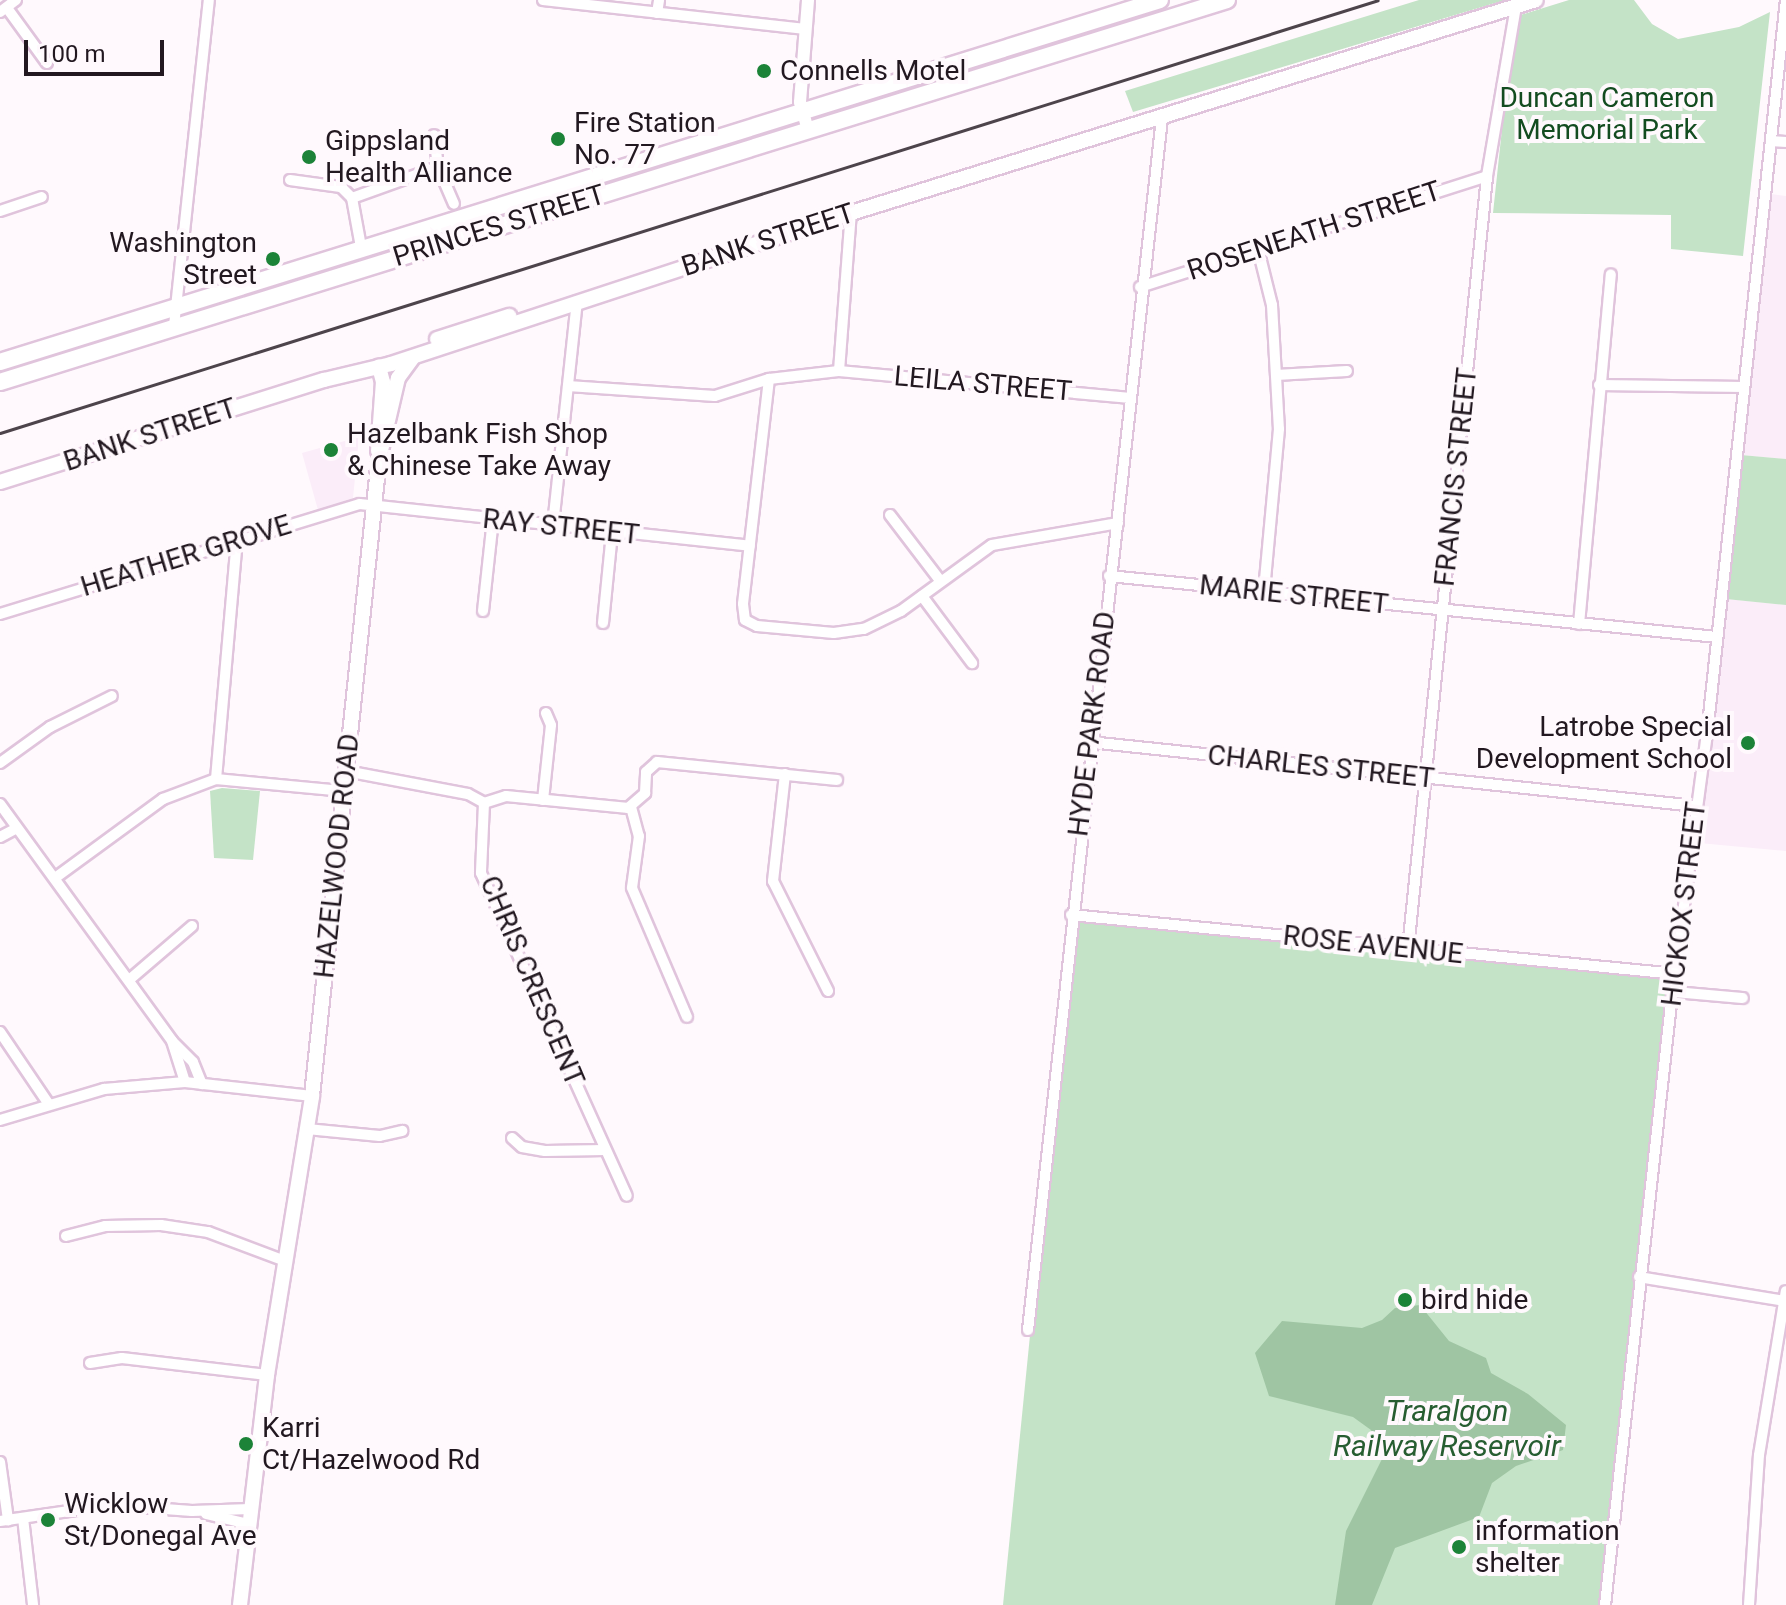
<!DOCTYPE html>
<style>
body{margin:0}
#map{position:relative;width:1786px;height:1605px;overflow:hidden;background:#fff9fd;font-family:Roboto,sans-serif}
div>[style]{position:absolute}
.built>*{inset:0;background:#fbedf9}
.green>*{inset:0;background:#c4e3c7}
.water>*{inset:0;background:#9fc5a3}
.roads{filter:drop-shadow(2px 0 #e0c4dc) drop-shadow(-2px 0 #e0c4dc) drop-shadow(0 2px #e0c4dc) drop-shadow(0 -2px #e0c4dc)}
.minor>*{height:10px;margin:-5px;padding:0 5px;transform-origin:5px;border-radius:5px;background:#fff}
.tertiary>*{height:12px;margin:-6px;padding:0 6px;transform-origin:6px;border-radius:6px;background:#fff}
.secondary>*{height:14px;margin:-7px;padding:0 7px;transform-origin:7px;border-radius:7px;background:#fff}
.trunk>*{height:16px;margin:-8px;padding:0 8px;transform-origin:8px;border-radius:8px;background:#fff}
.rail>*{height:3px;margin:-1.5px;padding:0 1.5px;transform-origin:1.5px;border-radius:1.5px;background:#4d444b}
.dots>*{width:22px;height:22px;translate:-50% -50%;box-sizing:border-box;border:4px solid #fff9fd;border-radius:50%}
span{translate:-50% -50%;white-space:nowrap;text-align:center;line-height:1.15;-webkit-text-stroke:8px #fff9fd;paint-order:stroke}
.poi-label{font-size:28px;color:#221820}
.left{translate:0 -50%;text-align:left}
.right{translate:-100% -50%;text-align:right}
.park-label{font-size:28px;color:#134c20}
.street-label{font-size:28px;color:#221820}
.water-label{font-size:30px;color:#275d31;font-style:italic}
.scale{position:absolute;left:24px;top:40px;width:140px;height:36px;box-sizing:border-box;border:4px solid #221820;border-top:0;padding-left:10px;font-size:24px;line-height:28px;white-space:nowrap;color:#221820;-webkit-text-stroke:6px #fff9fd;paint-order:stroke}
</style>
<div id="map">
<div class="built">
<div style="clip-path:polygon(1771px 194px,1786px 196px,1786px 459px,1741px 455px)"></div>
<div style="clip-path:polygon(359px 437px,353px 498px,318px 510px,302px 453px)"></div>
<div style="clip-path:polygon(1728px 599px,1786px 605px,1786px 851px,1699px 843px)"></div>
</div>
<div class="green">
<div style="clip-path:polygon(1419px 0,1505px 0,1133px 112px,1125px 91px)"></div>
<div style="clip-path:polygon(1569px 0,1634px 0,1652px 24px,1678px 39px,1739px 27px,1770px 12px,1743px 256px,1671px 249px,1671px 215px,1493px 213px,1514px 17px)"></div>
<div style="clip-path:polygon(1741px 455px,1786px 459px,1786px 605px,1726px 599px)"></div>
<div style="clip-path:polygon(222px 788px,260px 791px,253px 860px,214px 858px,210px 791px)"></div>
<div style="clip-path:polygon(1072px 916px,1668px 977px,1604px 1605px,1003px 1605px)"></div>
</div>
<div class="water">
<div style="clip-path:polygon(1420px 1305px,1449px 1341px,1486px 1358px,1491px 1373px,1528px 1394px,1566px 1425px,1563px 1450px,1516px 1466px,1492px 1483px,1479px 1517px,1395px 1548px,1372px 1605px,1335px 1605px,1346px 1531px,1382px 1459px,1371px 1430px,1353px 1417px,1269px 1396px,1255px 1353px,1282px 1321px,1362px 1328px,1382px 1320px,1395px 1308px)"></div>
</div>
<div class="roads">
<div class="minor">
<div style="left:543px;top:0;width:264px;rotate:6.3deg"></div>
<div style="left:7px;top:8px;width:68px;rotate:54deg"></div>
<div style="left:0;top:12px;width:20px;rotate:-37deg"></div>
<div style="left:657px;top:13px;width:13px;rotate:-81deg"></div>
<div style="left:1771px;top:141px;width:15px;rotate:4deg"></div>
<div style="left:438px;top:167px;width:40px;rotate:66.6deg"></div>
<div style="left:290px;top:180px;width:51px;rotate:7.8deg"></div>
<div style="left:341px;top:187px;width:16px;rotate:45deg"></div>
<div style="left:0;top:211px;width:44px;rotate:-18.4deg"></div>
<div style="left:361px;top:247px;width:50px;rotate:-100.4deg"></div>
<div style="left:352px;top:198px;width:91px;rotate:-19.8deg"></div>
<div style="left:438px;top:167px;width:32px;rotate:-97deg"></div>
<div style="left:1258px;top:249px;width:58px;rotate:76deg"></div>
<div style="left:1272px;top:305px;width:124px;rotate:86.8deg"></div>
<div style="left:1279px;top:429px;width:164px;rotate:95.3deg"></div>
<div style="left:1140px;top:287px;width:364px;rotate:-17.7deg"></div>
<div style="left:174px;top:326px;width:328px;rotate:-83.9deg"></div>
<div style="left:839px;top:371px;width:158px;rotate:-85.7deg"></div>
<div style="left:1276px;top:375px;width:71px;rotate:-3.2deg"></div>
<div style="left:769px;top:379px;width:226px;rotate:96.6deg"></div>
<div style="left:743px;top:604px;width:16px;rotate:83deg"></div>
<div style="left:745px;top:620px;width:13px;rotate:27deg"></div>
<div style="left:757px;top:626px;width:77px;rotate:5.2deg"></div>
<div style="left:834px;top:633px;width:30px;rotate:-8deg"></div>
<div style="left:864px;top:629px;width:41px;rotate:-25.9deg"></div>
<div style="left:901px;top:611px;width:112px;rotate:-36deg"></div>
<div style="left:992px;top:545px;width:128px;rotate:-9.9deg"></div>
<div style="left:1599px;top:385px;width:145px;rotate:0.8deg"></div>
<div style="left:568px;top:386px;width:147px;rotate:3.9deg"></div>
<div style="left:715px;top:396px;width:57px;rotate:-17.5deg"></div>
<div style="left:769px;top:379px;width:70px;rotate:-6.5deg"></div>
<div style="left:839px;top:371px;width:290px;rotate:5.3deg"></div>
<div style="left:890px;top:515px;width:81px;rotate:52.6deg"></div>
<div style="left:553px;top:525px;width:225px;rotate:-83.9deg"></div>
<div style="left:1109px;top:576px;width:611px;rotate:5.73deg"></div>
<div style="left:922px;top:596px;width:84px;rotate:53.3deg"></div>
<div style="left:483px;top:611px;width:93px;rotate:-83.8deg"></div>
<div style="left:0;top:614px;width:376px;rotate:-17deg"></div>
<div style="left:360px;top:504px;width:392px;rotate:6.1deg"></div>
<div style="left:603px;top:623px;width:90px;rotate:-84.3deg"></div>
<div style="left:1579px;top:624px;width:351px;rotate:-84.8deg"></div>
<div style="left:1090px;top:742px;width:609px;rotate:6.03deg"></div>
<div style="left:0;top:763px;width:62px;rotate:-35.8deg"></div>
<div style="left:50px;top:727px;width:69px;rotate:-26.6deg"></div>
<div style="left:346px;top:771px;width:124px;rotate:10.7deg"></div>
<div style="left:468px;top:794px;width:18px;rotate:29deg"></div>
<div style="left:484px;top:803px;width:70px;rotate:92.5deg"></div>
<div style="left:481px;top:873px;width:354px;rotate:65.7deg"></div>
<div style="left:785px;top:774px;width:108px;rotate:96.4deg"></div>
<div style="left:773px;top:881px;width:123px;rotate:63.4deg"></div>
<div style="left:216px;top:779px;width:240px;rotate:-85deg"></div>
<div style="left:543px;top:800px;width:75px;rotate:-83.9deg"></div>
<div style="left:551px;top:725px;width:13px;rotate:-113deg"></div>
<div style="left:484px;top:803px;width:23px;rotate:-18deg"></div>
<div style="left:506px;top:796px;width:123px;rotate:5.6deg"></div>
<div style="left:628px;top:808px;width:23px;rotate:-41deg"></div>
<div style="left:645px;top:793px;width:21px;rotate:-87deg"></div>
<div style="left:646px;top:772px;width:15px;rotate:-42deg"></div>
<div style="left:657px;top:762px;width:181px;rotate:5.7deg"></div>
<div style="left:0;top:804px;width:293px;rotate:54deg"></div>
<div style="left:172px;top:1041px;width:43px;rotate:72.4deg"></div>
<div style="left:631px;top:807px;width:30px;rotate:75deg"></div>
<div style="left:639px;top:836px;width:52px;rotate:97.7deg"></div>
<div style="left:632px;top:888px;width:140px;rotate:66.9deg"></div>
<div style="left:0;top:837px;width:19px;rotate:-28deg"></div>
<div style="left:55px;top:878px;width:134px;rotate:-36.2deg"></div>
<div style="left:163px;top:799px;width:57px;rotate:-20.7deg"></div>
<div style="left:216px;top:779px;width:129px;rotate:5.4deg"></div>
<div style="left:1071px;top:915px;width:608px;rotate:5.57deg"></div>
<div style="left:1408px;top:949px;width:777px;rotate:-84.16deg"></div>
<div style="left:1487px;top:176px;width:171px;rotate:-80.3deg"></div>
<div style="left:129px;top:980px;width:83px;rotate:-40.6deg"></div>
<div style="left:1674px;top:992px;width:69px;rotate:5deg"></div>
<div style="left:0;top:1032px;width:86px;rotate:55.9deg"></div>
<div style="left:173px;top:1042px;width:28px;rotate:45deg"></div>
<div style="left:193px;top:1062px;width:24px;rotate:68deg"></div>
<div style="left:0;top:1120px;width:109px;rotate:-16.6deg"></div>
<div style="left:104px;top:1089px;width:81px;rotate:-4.9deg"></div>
<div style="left:185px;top:1082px;width:128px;rotate:6.3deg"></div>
<div style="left:307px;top:1129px;width:73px;rotate:5.5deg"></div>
<div style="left:380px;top:1136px;width:23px;rotate:-13deg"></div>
<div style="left:512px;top:1138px;width:13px;rotate:42deg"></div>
<div style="left:522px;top:1147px;width:23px;rotate:10deg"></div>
<div style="left:545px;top:1151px;width:60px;rotate:-1deg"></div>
<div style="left:66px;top:1236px;width:40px;rotate:-14.4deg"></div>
<div style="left:105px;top:1226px;width:56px;rotate:-1deg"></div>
<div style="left:161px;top:1225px;width:48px;rotate:8.5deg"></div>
<div style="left:208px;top:1232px;width:82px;rotate:20.6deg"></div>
<div style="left:1639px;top:1277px;width:148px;rotate:9.3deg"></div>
<div style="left:1028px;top:1330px;width:1219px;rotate:-83.69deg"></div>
<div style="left:90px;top:1363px;width:32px;rotate:-9deg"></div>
<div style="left:122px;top:1358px;width:146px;rotate:6.7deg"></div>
<div style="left:0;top:1462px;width:59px;rotate:82.1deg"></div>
<div style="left:206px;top:1514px;width:43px;rotate:13.4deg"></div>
<div style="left:23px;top:1518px;width:88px;rotate:83.4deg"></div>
<div style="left:0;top:1521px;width:112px;rotate:-8.2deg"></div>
<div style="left:111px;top:1505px;width:81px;rotate:4.2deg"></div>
<div style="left:192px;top:1511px;width:58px;rotate:-2deg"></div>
<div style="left:1605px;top:1605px;width:606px;rotate:-83.74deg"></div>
<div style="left:1671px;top:1003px;width:280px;rotate:-82.4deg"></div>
<div style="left:1708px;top:725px;width:729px;rotate:-83.86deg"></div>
<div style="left:1749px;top:1605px;width:150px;rotate:-86.2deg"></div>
<div style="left:1759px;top:1455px;width:166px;rotate:-80.7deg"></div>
</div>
<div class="tertiary">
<div style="left:808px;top:130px;width:29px;rotate:-106deg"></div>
<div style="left:800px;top:102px;width:102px;rotate:-85.5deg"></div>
</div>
<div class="secondary">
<div style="left:437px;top:339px;width:76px;rotate:-17.7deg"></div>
<div style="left:378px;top:451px;width:69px;rotate:-85.9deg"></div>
<div style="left:383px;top:382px;width:16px;rotate:-105deg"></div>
<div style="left:0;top:482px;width:340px;rotate:-17.5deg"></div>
<div style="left:324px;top:380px;width:69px;rotate:-13.4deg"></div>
<div style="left:391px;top:364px;width:484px;rotate:-18.2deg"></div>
<div style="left:851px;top:213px;width:717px;rotate:-17.27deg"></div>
<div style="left:240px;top:1605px;width:232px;rotate:-83.3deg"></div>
<div style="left:267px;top:1375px;width:283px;rotate:-80.8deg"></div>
<div style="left:312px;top:1096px;width:641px;rotate:-84deg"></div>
<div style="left:379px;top:459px;width:83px;rotate:-76.8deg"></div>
<div style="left:398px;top:378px;width:24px;rotate:-54deg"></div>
</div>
<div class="trunk">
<div style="left:0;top:362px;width:1215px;rotate:-17.33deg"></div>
<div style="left:0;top:382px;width:1285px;rotate:-17.29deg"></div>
</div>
</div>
<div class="rail">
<div style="left:0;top:433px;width:1444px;rotate:-17.44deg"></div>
</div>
<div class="dots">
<div style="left:764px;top:71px;background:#1c8338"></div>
<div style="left:558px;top:139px;background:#1c8338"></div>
<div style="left:309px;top:157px;background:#1c8338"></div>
<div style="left:273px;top:259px;background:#1c8338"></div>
<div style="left:331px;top:450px;background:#1c8338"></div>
<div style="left:1748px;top:743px;background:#1c8338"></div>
<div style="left:1405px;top:1300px;background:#1c8338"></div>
<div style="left:246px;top:1444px;background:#1c8338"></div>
<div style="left:48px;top:1520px;background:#1c8338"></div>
<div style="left:1459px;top:1547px;background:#1c8338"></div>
</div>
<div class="poi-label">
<span class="left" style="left:780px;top:71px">Connells Motel</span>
<span class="left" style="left:574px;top:139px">Fire Station<br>No. 77</span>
<span class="left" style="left:325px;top:157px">Gippsland<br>Health Alliance</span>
<span class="right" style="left:257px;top:259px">Washington<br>Street</span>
<span class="left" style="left:347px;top:450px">Hazelbank Fish Shop<br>&amp; Chinese Take Away</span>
<span class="right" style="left:1732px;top:743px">Latrobe Special<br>Development School</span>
<span class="left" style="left:1421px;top:1300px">bird hide</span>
<span class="left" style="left:262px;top:1444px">Karri<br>Ct/Hazelwood Rd</span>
<span class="left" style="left:64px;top:1520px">Wicklow<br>St/Donegal Ave</span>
<span class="left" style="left:1475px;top:1547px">information<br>shelter</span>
</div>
<div class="park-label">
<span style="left:1607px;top:114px">Duncan Cameron<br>Memorial Park</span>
</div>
<div class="street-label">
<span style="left:499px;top:226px;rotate:-17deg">PRINCES STREET</span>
<span style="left:1314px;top:231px;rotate:-18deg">ROSENEATH STREET</span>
<span style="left:768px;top:240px;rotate:-18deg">BANK STREET</span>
<span style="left:983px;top:384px;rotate:5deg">LEILA STREET</span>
<span style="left:150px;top:435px;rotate:-18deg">BANK STREET</span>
<span style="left:1456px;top:477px;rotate:-84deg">FRANCIS STREET</span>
<span style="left:561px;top:527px;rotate:6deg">RAY STREET</span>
<span style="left:186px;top:556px;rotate:-17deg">HEATHER GROVE</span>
<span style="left:1294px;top:595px;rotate:6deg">MARIE STREET</span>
<span style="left:1092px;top:724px;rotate:-83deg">HYDE PARK ROAD</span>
<span style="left:1321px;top:767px;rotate:6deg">CHARLES STREET</span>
<span style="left:337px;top:856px;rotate:-84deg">HAZELWOOD ROAD</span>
<span style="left:1684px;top:904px;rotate:-83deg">HICKOX STREET</span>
<span style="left:1373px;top:945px;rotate:6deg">ROSE AVENUE</span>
<span style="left:532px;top:981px;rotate:67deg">CHRIS CRESCENT</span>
</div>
<div class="water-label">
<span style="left:1447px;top:1428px">Traralgon<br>Railway Reservoir</span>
</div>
<div class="scale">100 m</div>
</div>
